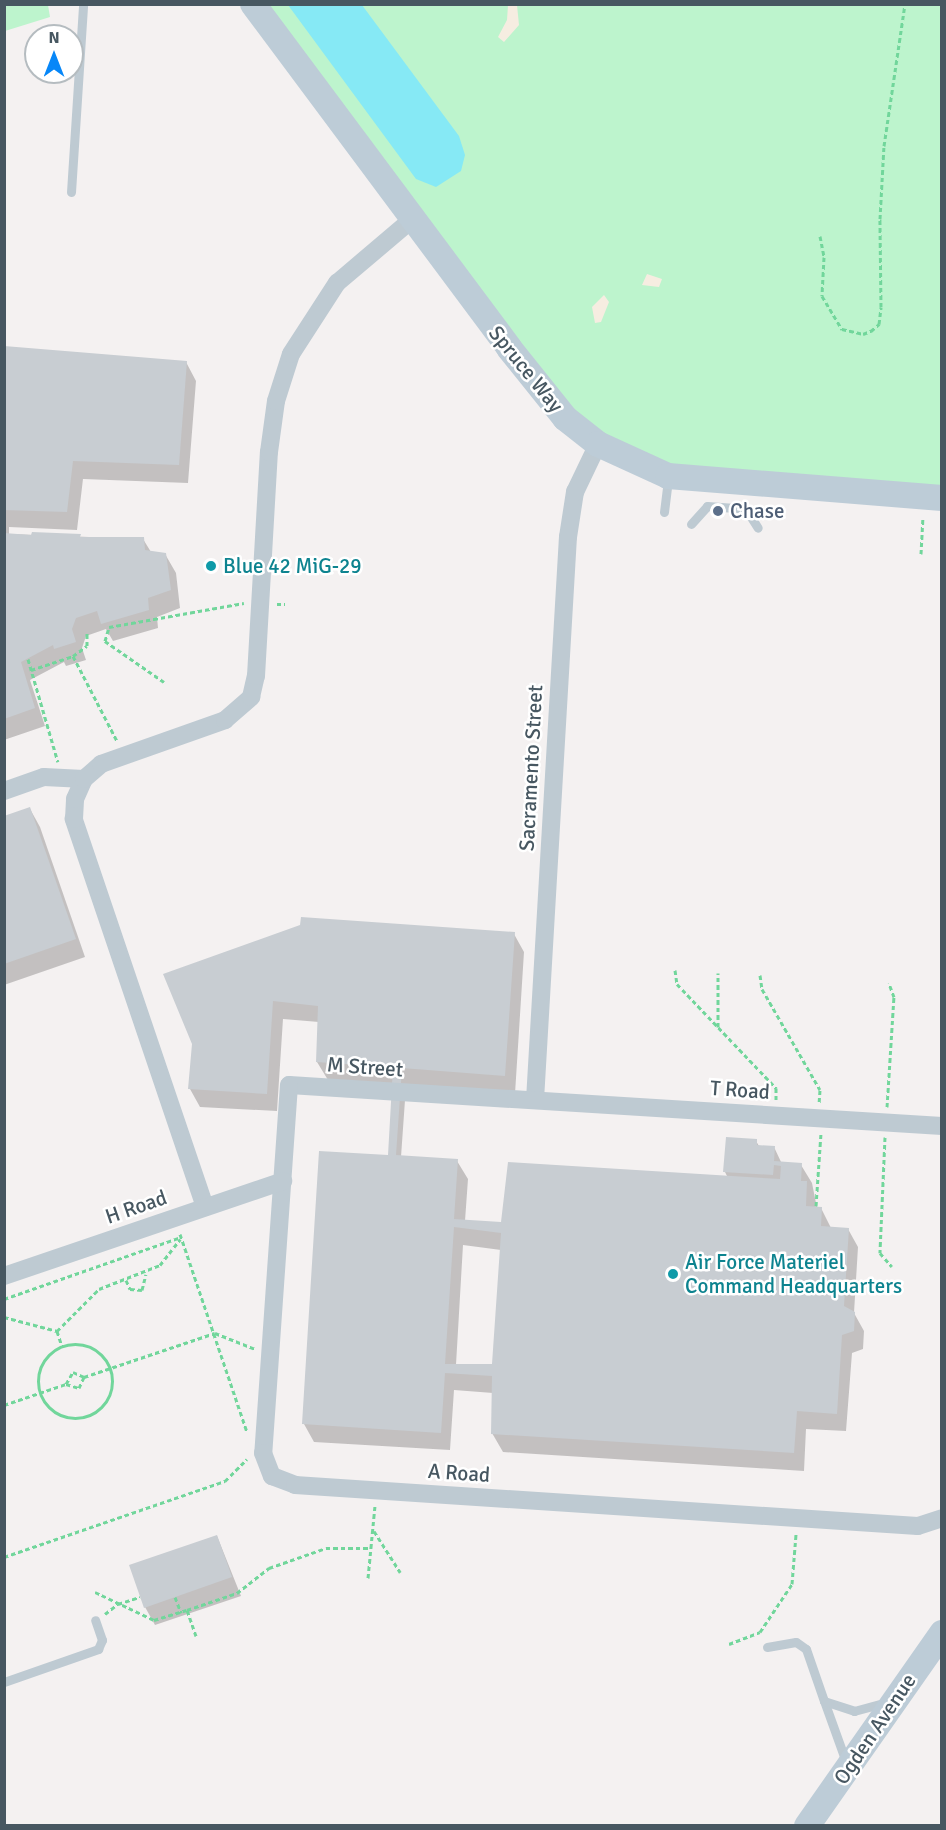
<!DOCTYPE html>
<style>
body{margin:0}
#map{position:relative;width:946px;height:1830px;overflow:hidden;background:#f4f1f1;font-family:Signika,sans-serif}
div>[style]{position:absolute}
.green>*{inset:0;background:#bdf4cd}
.sand>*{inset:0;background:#f6ede1}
.water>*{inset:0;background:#86e9f5}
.shadow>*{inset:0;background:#0003}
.building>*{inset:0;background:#c8cdd2}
.path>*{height:3px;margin-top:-1.5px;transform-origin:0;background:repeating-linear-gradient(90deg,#71d69b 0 4.5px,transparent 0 7.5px)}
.path>.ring{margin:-1.5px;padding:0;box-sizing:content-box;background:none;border:3px solid #71d69b;border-radius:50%}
.lane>*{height:9px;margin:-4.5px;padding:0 4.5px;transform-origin:4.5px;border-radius:4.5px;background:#becad2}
.street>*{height:18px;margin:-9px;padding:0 9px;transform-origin:9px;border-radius:9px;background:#becad2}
.secondary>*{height:26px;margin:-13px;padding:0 13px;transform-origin:13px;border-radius:13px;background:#bdccd7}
.dots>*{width:16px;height:16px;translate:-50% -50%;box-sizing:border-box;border:3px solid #fff;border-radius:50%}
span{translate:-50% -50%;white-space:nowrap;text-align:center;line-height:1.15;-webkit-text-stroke:5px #fff;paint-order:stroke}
.street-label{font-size:21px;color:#475761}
.service-label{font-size:21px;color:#4e5e75}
.left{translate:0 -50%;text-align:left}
.culture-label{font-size:21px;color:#0d838f}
.frame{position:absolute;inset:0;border:6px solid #475761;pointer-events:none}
.north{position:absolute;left:24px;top:24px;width:60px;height:60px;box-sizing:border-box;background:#fff;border:2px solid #b5bcc0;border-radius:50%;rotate:0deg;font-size:16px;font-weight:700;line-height:24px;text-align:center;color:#475761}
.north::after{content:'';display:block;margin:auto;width:21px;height:27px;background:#0787f8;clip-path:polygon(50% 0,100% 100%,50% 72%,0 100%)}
</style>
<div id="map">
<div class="green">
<div style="clip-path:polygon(5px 4px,48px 5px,50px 17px,5px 31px)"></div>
<div style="clip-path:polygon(266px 5px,941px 5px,941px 487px,687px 469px,655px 460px,605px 436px,556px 394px)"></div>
</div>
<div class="sand">
<div style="clip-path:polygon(508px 5px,517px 5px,519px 25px,504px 42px,498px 37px,507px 20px)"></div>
<div style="clip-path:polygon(647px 274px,662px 279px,659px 287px,642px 285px)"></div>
<div style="clip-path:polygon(604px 295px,609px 302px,601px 322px,595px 323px,592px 307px)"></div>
</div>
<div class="water">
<div style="clip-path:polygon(288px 5px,362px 5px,459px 136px,465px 155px,461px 171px,436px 187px,416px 179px)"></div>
</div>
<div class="shadow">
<div style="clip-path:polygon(4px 348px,186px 362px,196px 381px,188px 483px,83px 479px,77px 530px,9px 527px,9px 534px,143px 539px,151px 552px,165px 554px,176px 573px,180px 608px,157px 617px,158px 628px,113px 641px,106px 629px,86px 636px,82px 648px,86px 660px,66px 666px,64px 662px,30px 680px,45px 726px,4px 740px)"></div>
<div style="clip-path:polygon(30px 809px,40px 827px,85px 957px,4px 985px,4px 817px)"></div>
<div style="clip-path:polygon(evenodd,514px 934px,524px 952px,515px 1094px,406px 1086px,401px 1157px,457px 1161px,468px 1179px,465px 1221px,503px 1224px,728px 1178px,725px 1172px,756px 1141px,759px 1146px,774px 1147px,782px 1164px,801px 1165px,812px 1183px,817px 1208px,821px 1208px,831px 1228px,848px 1229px,858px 1247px,854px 1313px,864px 1331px,863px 1349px,852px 1353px,846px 1431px,806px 1429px,804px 1471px,503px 1452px,492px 1433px,493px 1393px,454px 1390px,450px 1450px,314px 1442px,304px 1424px,391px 1157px,394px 1085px,328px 1080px,317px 1062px,319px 1022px,283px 1019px,277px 1111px,200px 1107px,190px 1089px,193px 1044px,165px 975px,514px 934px,463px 1245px,501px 1250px,494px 1366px,456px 1365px,463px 1245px)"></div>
<div style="clip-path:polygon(217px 1536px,241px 1596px,155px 1625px,145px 1607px)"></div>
</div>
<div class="building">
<div style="clip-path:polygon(4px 346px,187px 361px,179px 465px,73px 461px,67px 512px,4px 510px)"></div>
<div style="clip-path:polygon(32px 532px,81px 534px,80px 537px,144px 537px,145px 550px,166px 553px,171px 590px,148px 598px,149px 610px,101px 624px,97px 611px,76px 618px,72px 629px,76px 642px,54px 649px,53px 645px,21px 662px,35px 708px,4px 719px,4px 533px,31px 535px)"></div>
<div style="clip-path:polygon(30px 807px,76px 939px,4px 964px,4px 816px)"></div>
<div style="clip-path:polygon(evenodd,301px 917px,515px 932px,505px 1076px,402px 1068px,396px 1155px,458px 1159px,454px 1219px,501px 1222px,508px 1162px,780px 1179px,781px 1166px,774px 1165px,773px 1175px,723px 1172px,726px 1137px,757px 1139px,757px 1145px,775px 1146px,774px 1161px,802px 1163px,801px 1181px,807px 1181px,806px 1206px,822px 1207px,821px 1226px,849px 1228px,844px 1306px,855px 1312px,854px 1331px,842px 1335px,837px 1414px,797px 1411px,794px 1453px,491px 1434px,492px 1376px,445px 1373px,441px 1433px,302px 1424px,319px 1151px,388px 1155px,393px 1067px,316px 1062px,318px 1006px,273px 1001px,267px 1094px,188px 1089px,192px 1044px,163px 974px,300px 925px,301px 917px,454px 1227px,501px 1233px,492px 1364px,445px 1364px,454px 1227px)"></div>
<div style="clip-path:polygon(217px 1535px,232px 1577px,144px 1608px,129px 1565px)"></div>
</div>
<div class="path">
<div style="left:820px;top:236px;width:21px;rotate:79deg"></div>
<div style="left:824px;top:257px;width:39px;rotate:93deg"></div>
<div style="left:822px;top:296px;width:39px;rotate:59deg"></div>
<div style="left:842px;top:329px;width:22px;rotate:13deg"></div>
<div style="left:863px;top:334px;width:9px;rotate:-21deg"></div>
<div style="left:871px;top:331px;width:11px;rotate:-41deg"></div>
<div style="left:879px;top:324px;width:17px;rotate:-83deg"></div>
<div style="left:881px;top:307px;width:88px;rotate:-90.7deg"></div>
<div style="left:880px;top:219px;width:73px;rotate:-86.9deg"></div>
<div style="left:884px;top:146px;width:144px;rotate:-81.6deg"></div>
<div style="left:921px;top:554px;width:37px;rotate:-87deg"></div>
<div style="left:277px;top:604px;width:8px"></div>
<div style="left:73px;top:656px;width:17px;rotate:-36deg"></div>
<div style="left:87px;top:646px;width:14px;rotate:-90deg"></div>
<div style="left:28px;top:659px;width:107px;rotate:73.8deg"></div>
<div style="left:31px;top:670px;width:44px;rotate:-18.4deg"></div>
<div style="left:73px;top:656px;width:96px;rotate:62.6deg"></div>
<div style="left:164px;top:682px;width:72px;rotate:-145.2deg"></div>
<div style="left:105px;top:641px;width:15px;rotate:-74deg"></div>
<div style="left:109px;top:627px;width:137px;rotate:-10.1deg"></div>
<div style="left:675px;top:970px;width:14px;rotate:82deg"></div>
<div style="left:677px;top:984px;width:144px;rotate:46.4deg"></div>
<div style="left:776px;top:1088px;width:13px;rotate:90deg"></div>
<div style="left:760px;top:975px;width:14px;rotate:82deg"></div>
<div style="left:762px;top:989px;width:116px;rotate:60.1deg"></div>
<div style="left:820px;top:1090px;width:13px;rotate:94deg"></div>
<div style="left:718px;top:1027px;width:54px;rotate:-90deg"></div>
<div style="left:887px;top:1107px;width:110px;rotate:-86.4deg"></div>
<div style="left:894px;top:997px;width:15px;rotate:-110deg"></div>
<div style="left:885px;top:1137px;width:116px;rotate:92.5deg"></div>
<div style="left:880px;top:1253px;width:18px;rotate:49deg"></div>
<div style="left:816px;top:1206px;width:73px;rotate:-86.1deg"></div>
<div style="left:180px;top:1234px;width:209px;rotate:71.3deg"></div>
<div style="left:126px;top:1280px;width:10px;rotate:66deg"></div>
<div style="left:130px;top:1289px;width:12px;rotate:5deg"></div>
<div style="left:142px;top:1290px;width:16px;rotate:-76deg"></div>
<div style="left:4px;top:1299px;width:188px;rotate:-19.3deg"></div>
<div style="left:4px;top:1317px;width:55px;rotate:14.8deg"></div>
<div style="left:57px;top:1331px;width:16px;rotate:72deg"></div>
<div style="left:57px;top:1331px;width:59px;rotate:-45deg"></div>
<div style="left:99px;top:1289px;width:66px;rotate:-21.5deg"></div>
<div style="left:160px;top:1265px;width:33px;rotate:-52deg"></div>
<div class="ring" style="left:38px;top:1344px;width:71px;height:71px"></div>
<div style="left:66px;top:1384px;width:14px;rotate:-60deg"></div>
<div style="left:73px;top:1372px;width:12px;rotate:24deg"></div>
<div style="left:4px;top:1405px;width:65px;rotate:-18.7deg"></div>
<div style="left:66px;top:1384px;width:14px;rotate:17deg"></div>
<div style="left:79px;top:1388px;width:12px;rotate:-66deg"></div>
<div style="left:84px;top:1377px;width:138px;rotate:-18.6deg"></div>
<div style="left:215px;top:1333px;width:43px;rotate:21.8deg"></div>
<div style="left:374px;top:1531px;width:49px;rotate:57.6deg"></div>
<div style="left:4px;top:1557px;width:234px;rotate:-19deg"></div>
<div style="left:225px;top:1481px;width:31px;rotate:-45deg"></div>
<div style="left:368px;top:1578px;width:73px;rotate:-84.5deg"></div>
<div style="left:95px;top:1592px;width:65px;rotate:25.4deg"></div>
<div style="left:154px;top:1620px;width:34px;rotate:-17deg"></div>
<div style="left:175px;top:1597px;width:17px;rotate:69deg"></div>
<div style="left:105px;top:1614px;width:16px;rotate:-38deg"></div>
<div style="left:118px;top:1604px;width:23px;rotate:-18deg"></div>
<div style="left:196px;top:1636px;width:28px;rotate:-109deg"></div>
<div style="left:187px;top:1610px;width:53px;rotate:-18.8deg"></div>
<div style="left:237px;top:1593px;width:41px;rotate:-38deg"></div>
<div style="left:269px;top:1568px;width:60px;rotate:-19.3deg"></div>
<div style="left:326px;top:1548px;width:44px"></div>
<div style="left:729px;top:1644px;width:33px;rotate:-21deg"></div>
<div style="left:760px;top:1632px;width:58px;rotate:-56.3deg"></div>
<div style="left:792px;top:1584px;width:50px;rotate:-85.4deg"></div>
</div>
<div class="lane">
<div style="left:71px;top:192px;width:188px;rotate:-86.3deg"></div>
<div style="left:664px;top:512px;width:34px;rotate:-83deg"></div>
<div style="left:691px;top:524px;width:24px;rotate:-48deg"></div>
<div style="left:707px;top:506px;width:39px;rotate:4deg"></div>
<div style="left:746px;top:509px;width:22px;rotate:58deg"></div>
<div style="left:767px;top:1647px;width:29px;rotate:-10deg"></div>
<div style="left:796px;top:1642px;width:12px;rotate:35deg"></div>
<div style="left:806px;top:1649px;width:55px;rotate:70.9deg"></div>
<div style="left:4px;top:1682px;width:100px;rotate:-19.3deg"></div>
<div style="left:98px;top:1649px;width:10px;rotate:-66deg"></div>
<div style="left:102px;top:1640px;width:21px;rotate:-109deg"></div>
<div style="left:846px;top:1762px;width:65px;rotate:-109.8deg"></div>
<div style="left:824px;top:1701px;width:32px;rotate:18deg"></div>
<div style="left:854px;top:1711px;width:34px;rotate:-15deg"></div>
</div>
<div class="street">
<div style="left:4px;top:791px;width:42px;rotate:-19.3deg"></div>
<div style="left:44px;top:777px;width:40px;rotate:2.9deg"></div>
<div style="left:535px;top:1100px;width:564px;rotate:-86.65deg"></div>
<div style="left:568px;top:537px;width:46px;rotate:-81.2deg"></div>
<div style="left:575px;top:492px;width:53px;rotate:-64.4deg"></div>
<div style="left:942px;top:1126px;width:654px;rotate:-176.41deg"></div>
<div style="left:289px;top:1085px;width:369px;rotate:94deg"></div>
<div style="left:263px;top:1453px;width:25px;rotate:69deg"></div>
<div style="left:272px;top:1476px;width:25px;rotate:21deg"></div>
<div style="left:295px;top:1485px;width:624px;rotate:3.77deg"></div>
<div style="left:918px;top:1526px;width:25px;rotate:-18deg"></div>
<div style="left:205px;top:1207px;width:410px;rotate:-108.7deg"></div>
<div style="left:74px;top:819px;width:20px;rotate:-87deg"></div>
<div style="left:75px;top:799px;width:22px;rotate:-66deg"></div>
<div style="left:84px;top:779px;width:23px;rotate:-41deg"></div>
<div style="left:101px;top:764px;width:132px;rotate:-19.5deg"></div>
<div style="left:225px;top:720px;width:35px;rotate:-41deg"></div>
<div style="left:251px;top:697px;width:22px;rotate:-77deg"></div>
<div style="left:256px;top:676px;width:224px;rotate:-86.7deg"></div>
<div style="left:269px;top:452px;width:51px;rotate:-82.2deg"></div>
<div style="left:276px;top:401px;width:49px;rotate:-72.3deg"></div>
<div style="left:291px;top:354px;width:85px;rotate:-57.1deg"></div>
<div style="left:337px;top:283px;width:96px;rotate:-40.3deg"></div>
<div style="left:4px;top:1276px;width:295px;rotate:-18.8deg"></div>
</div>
<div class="secondary">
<div style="left:253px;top:4px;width:429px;rotate:53.3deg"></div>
<div style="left:509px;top:348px;width:90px;rotate:51.3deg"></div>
<div style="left:565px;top:418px;width:42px;rotate:38.2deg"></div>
<div style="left:598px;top:444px;width:77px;rotate:24.6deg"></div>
<div style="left:668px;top:476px;width:275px;rotate:4.6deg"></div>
<div style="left:807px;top:1826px;width:236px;rotate:-55deg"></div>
</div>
<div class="dots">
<div style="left:718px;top:511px;background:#5c6f8a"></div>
<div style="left:211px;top:566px;background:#0f9aa8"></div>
<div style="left:673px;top:1274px;background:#0f9aa8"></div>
</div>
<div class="street-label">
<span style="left:526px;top:369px;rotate:51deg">Spruce Way</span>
<span style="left:531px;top:768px;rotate:-87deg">Sacramento Street</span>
<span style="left:365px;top:1067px;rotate:4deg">M Street</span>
<span style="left:740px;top:1090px;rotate:4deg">T Road</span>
<span style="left:136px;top:1207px;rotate:-19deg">H Road</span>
<span style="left:459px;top:1473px;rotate:4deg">A Road</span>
<span style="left:875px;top:1729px;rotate:-56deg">Ogden Avenue</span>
</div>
<div class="service-label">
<span class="left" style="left:730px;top:511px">Chase</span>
</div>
<div class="culture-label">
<span class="left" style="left:223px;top:566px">Blue 42 MiG-29</span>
<span class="left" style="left:685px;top:1274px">Air Force Materiel<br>Command Headquarters</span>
</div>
<div class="frame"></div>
<div class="north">N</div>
</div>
